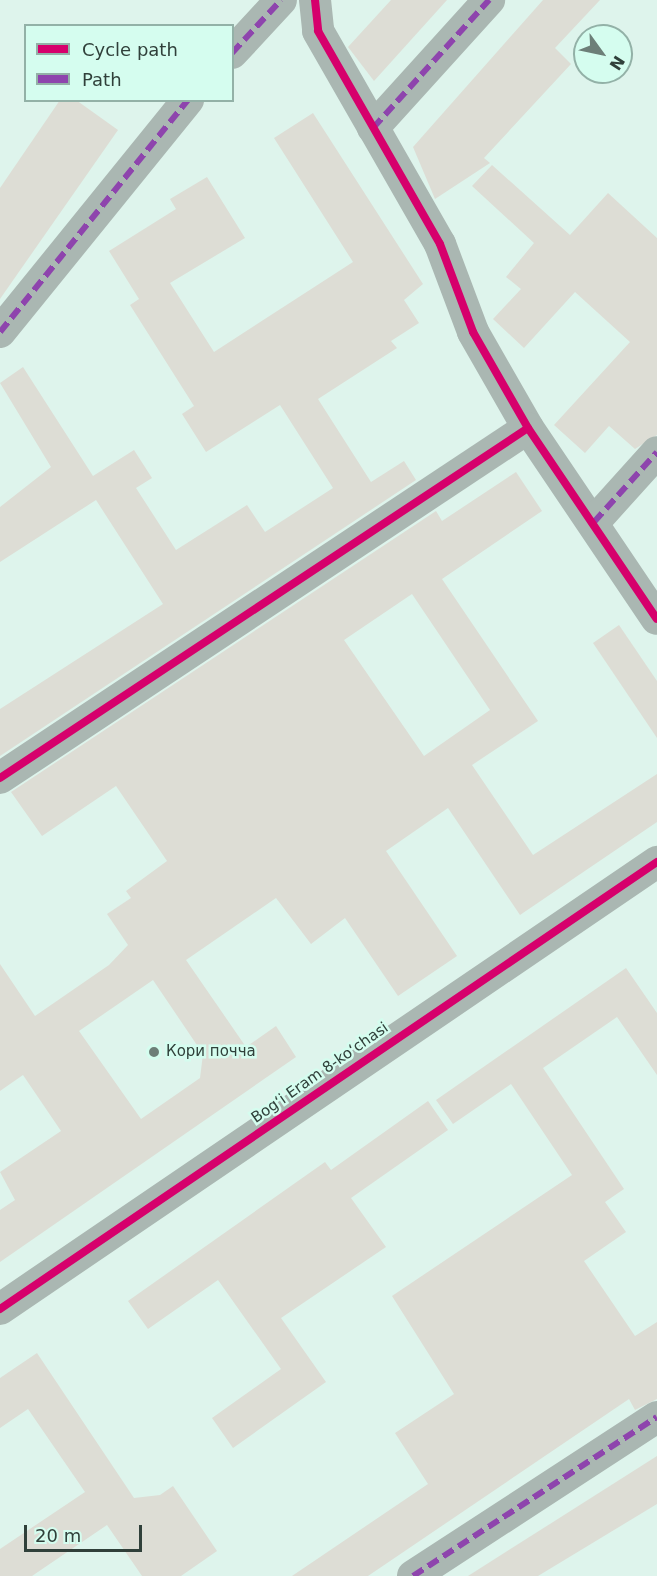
<!DOCTYPE html>
<meta charset="utf-8">
<style>
body{margin:0}
#map{position:relative;width:657px;height:1576px;overflow:hidden;background:#def4ec;font-family:"DejaVu Sans",sans-serif}
div>[style]{position:absolute}
.building>*{inset:0;background:#ddddd5}
.minor>*{height:32px;margin:-16px;padding:0 16px;transform-origin:16px;border-radius:16px;background:#aab7b2}
.quiet>*{height:6px;margin-top:-3px;transform-origin:0;background:repeating-linear-gradient(90deg,#8e44ad 0 12px,transparent 0 18px)}
.cycleway>*{height:8px;margin:-4px;padding:0 4px;transform-origin:4px;border-radius:4px;background:#d6006c}
.dots>*{width:16px;height:16px;translate:-50% -50%;box-sizing:border-box;border:3px solid #d5fdef;border-radius:50%}
span{translate:-50% -50%;white-space:nowrap;text-align:center;line-height:1.15;-webkit-text-stroke:5px #d5fdef;paint-order:stroke}
.poi-label{font-size:15px;color:#30403a}
.left{translate:0 -50%;text-align:left}
.street-label{font-size:15px;color:#30403a}
.legend{position:absolute;left:24px;top:24px;width:210px;height:78px;box-sizing:border-box;background:#d5fdef;border:2px solid #93b1a7;margin:0;padding:8px 10px;list-style:none;font-size:18px;color:#30403a}
.legend li{display:flex;align-items:center;gap:12px;height:30px}
.legend b{width:30px;border:2px solid #93b1a7}
.north{position:absolute;left:573px;top:24px;width:60px;height:60px;box-sizing:border-box;background:#d5fdef;border:2px solid #93b1a7;border-radius:50%;rotate:123deg;font-size:16px;font-weight:700;line-height:24px;text-align:center;color:#30403a}
.north::after{content:'';display:block;margin:auto;width:21px;height:27px;background:#6d7f78;clip-path:polygon(50% 0,100% 100%,50% 72%,0 100%)}
.scale{position:absolute;left:24px;top:1525px;width:118px;height:27px;box-sizing:border-box;border:3px solid #30403a;border-top:0;padding-left:8px;font-size:18px;line-height:21px;white-space:nowrap;color:#30403a;-webkit-text-stroke:4px #d5fdef;paint-order:stroke}
</style>
<div id="map">
<div class="building">
<div style="clip-path:polygon(391px 0,447px 0,374px 81px,348px 47px)"></div>
<div style="clip-path:polygon(543px 0,600px 0,555px 48px,571px 64px,484px 158px,490px 163px,435px 199px,413px 147px)"></div>
<div style="clip-path:polygon(60px 100px,76px 100px,118px 130px,0 299px,0 188px)"></div>
<div style="clip-path:polygon(313px 113px,423px 284px,404px 300px,419px 323px,391px 341px,397px 348px,318px 399px,371px 482px,404px 461px,416px 480px,0 756px,0 709px,163px 604px,96px 500px,0 562px,0 507px,51px 467px,0 383px,23px 367px,93px 476px,134px 450px,152px 478px,136px 488px,176px 550px,247px 505px,265px 532px,333px 488px,280px 405px,206px 452px,182px 414px,194px 406px,130px 305px,139px 299px,109px 251px,176px 209px,170px 199px,207px 177px,245px 238px,170px 283px,214px 352px,353px 262px,274px 138px)"></div>
<div style="clip-path:polygon(492px 165px,570px 235px,608px 193px,657px 238px,657px 435px,635px 449px,609px 426px,585px 453px,554px 425px,630px 342px,575px 292px,524px 348px,493px 319px,521px 289px,506px 277px,534px 243px,472px 186px)"></div>
<div style="clip-path:polygon(evenodd,516px 472px,542px 511px,442px 579px,538px 721px,472px 765px,533px 855px,657px 774px,657px 822px,520px 915px,448px 808px,386px 851px,457px 956px,398px 996px,345px 918px,311px 944px,276px 898px,186px 960px,246px 1047px,276px 1026px,296px 1057px,0 1262px,0 1210px,15px 1200px,0 1172px,61px 1131px,23px 1075px,0 1091px,0 964px,35px 1016px,109px 965px,128px 945px,107px 914px,131px 898px,126px 891px,167px 861px,116px 786px,42px 836px,11px 792px,436px 511px,442px 521px,516px 472px,412px 594px,490px 710px,424px 756px,344px 640px,412px 594px,516px 472px,153px 980px,203px 1054px,200px 1078px,141px 1119px,79px 1031px,153px 980px)"></div>
<div style="clip-path:polygon(619px 625px,657px 681px,657px 738px,593px 643px)"></div>
<div style="clip-path:polygon(626px 968px,657px 1013px,657px 1075px,617px 1017px,543px 1068px,624px 1189px,605px 1202px,626px 1232px,584px 1261px,635px 1336px,657px 1322px,657px 1399px,635px 1410px,629px 1399px,368px 1576px,292px 1576px,428px 1484px,395px 1433px,454px 1394px,392px 1296px,572px 1175px,511px 1084px,453px 1124px,436px 1100px)"></div>
<div style="clip-path:polygon(428px 1101px,448px 1130px,351px 1198px,386px 1247px,281px 1318px,326px 1382px,233px 1448px,212px 1418px,281px 1369px,218px 1280px,148px 1329px,128px 1301px,325px 1162px,331px 1170px)"></div>
<div style="clip-path:polygon(37px 1353px,134px 1498px,160px 1495px,173px 1486px,217px 1551px,181px 1576px,142px 1576px,107px 1525px,32px 1576px,0 1576px,0 1549px,85px 1492px,28px 1409px,0 1428px,0 1378px)"></div>
<div style="clip-path:polygon(657px 1456px,657px 1504px,538px 1576px,468px 1576px)"></div>
</div>
<div class="minor">
<div style="left:315px;top:0;width:31px;rotate:84deg"></div>
<div style="left:318px;top:31px;width:245px;rotate:60.2deg"></div>
<div style="left:440px;top:244px;width:94px;rotate:69.4deg"></div>
<div style="left:473px;top:332px;width:111px;rotate:60.2deg"></div>
<div style="left:528px;top:428px;width:230px;rotate:56deg"></div>
<div style="left:232px;top:53px;width:72px;rotate:-47.2deg"></div>
<div style="left:373px;top:128px;width:173px;rotate:-47.8deg"></div>
<div style="left:0;top:332px;width:299px;rotate:-51deg"></div>
<div style="left:594px;top:522px;width:94px;rotate:-48deg"></div>
<div style="left:0;top:778px;width:633px;rotate:-33.54deg"></div>
<div style="left:0;top:1309px;width:795px;rotate:-34.23deg"></div>
<div style="left:413px;top:1576px;width:291px;rotate:-33.1deg"></div>
</div>
<div class="quiet">
<div style="left:232px;top:53px;width:72px;rotate:-47.2deg"></div>
<div style="left:373px;top:128px;width:173px;rotate:-47.8deg"></div>
<div style="left:0;top:332px;width:299px;rotate:-51deg"></div>
<div style="left:594px;top:522px;width:94px;rotate:-48deg"></div>
<div style="left:413px;top:1576px;width:291px;rotate:-33.1deg"></div>
</div>
<div class="cycleway">
<div style="left:315px;top:0;width:31px;rotate:84deg"></div>
<div style="left:318px;top:31px;width:245px;rotate:60.2deg"></div>
<div style="left:440px;top:244px;width:94px;rotate:69.4deg"></div>
<div style="left:473px;top:332px;width:111px;rotate:60.2deg"></div>
<div style="left:528px;top:428px;width:230px;rotate:56deg"></div>
<div style="left:0;top:778px;width:633px;rotate:-33.54deg"></div>
<div style="left:0;top:1309px;width:795px;rotate:-34.23deg"></div>
</div>
<div class="dots">
<div style="left:154px;top:1052px;background:#6d7f78"></div>
</div>
<div class="poi-label">
<span class="left" style="left:166px;top:1052px">Кори почча</span>
</div>
<div class="street-label">
<span style="left:320px;top:1073px;rotate:-35deg">Bogʻi Eram 8-koʻchasi</span>
</div>
<ul class="legend">
<li><b style="height:8px;background:#d6006c"></b>Cycle path</li>
<li><b style="height:8px;background:#8e44ad"></b>Path</li>
</ul>
<div class="north">N</div>
<div class="scale">20 m</div>
</div>
